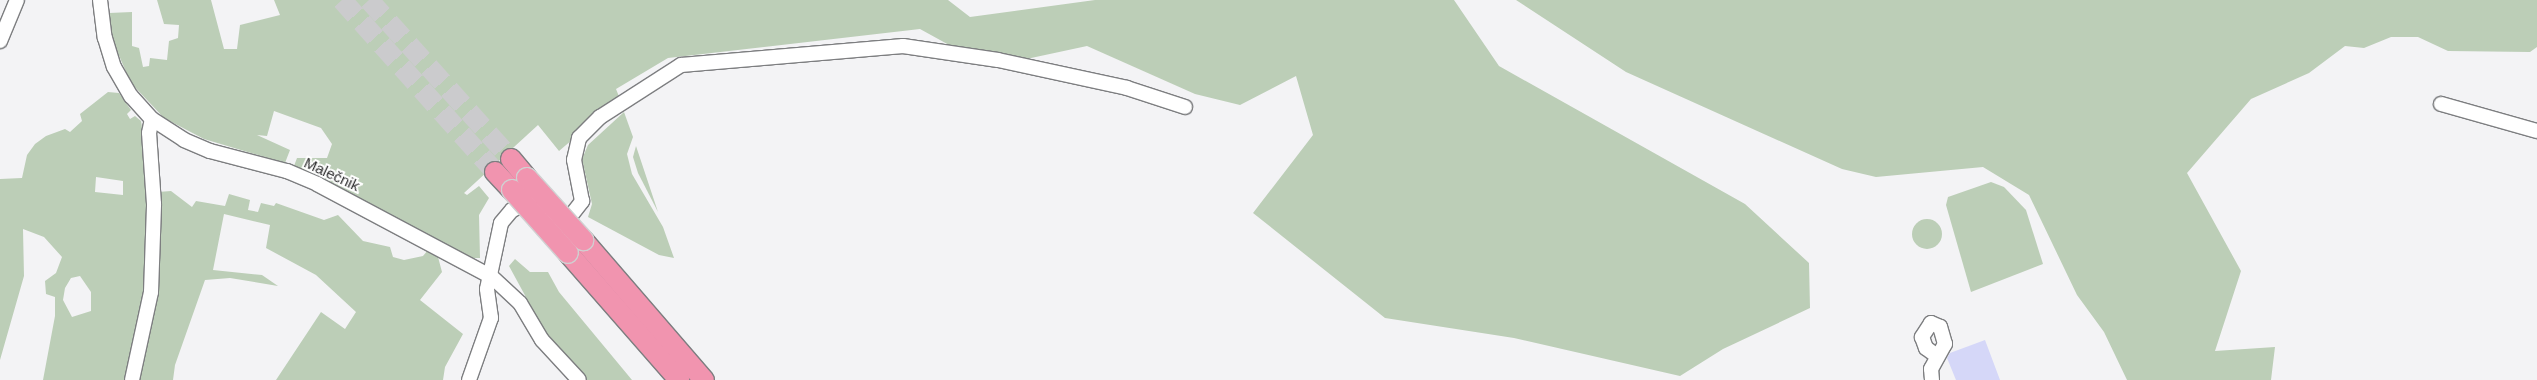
<!DOCTYPE html>
<meta charset="utf-8">
<style>
body{margin:0}
#map{position:relative;width:2537px;height:380px;overflow:hidden;background:#f3f3f5;font-family:Arial,sans-serif}
div>[style]{position:absolute}
.green>*{inset:0;background:#bcceb7}
.round{border-radius:50%}
.building>*{inset:0;background:#d5d7f8}
.highway-tunnel>*{height:20px;margin-top:-10px;transform-origin:0;background:repeating-linear-gradient(90deg,#cbcbcd 0 20px,transparent 0 30px)}
.roads{filter:drop-shadow(1px 0 #7d7e80) drop-shadow(-1px 0 #7d7e80) drop-shadow(0 1px #7d7e80) drop-shadow(0 -1px #7d7e80)}
.minor>*{height:14px;margin:-7px;padding:0 7px;transform-origin:7px;border-radius:7px;background:#fff}
.highway>*{height:20px;margin:-10px;padding:0 10px;transform-origin:10px;border-radius:10px;background:#f194af}
.bridges{filter:drop-shadow(1px 0 #d0d0d1) drop-shadow(-1px 0 #d0d0d1) drop-shadow(0 1px #d0d0d1) drop-shadow(0 -1px #d0d0d1)}
.highway-bridge>*{height:20px;margin:-10px;padding:0 10px;transform-origin:10px;border-radius:10px;background:#f194af}
span{translate:-50% -50%;white-space:nowrap;text-align:center;line-height:1.15;-webkit-text-stroke:4px #fff;paint-order:stroke}
.street-label{font-size:15px;color:#2b2b2c}
</style>
<div id="map">
<div class="green">
<div style="clip-path:polygon(157px 0,211px 0,224px 49px,237px 49px,240px 25px,280px 15px,274px 0,948px 0,970px 17px,1095px 0,1454px 0,1499px 66px,1745px 204px,1809px 263px,1810px 308px,1723px 349px,1680px 376px,1514px 338px,1385px 318px,1253px 213px,1313px 135px,1296px 76px,1240px 105px,1195px 94px,1087px 46px,989px 67px,920px 29px,668px 58px,616px 89px,620px 99px,559px 151px,538px 125px,464px 193px,467px 195px,479px 186px,489px 198px,479px 215px,480px 258px,469px 258px,294px 166px,297px 158px,327px 158px,332px 144px,321px 128px,274px 111px,267px 136px,257px 135px,290px 150px,285px 163px,204px 139px,164px 118px,131px 83px,113px 42px,109px 13px,132px 12px,132px 46px,139px 48px,143px 67px,149px 66px,150px 58px,167px 60px,169px 41px,178px 38px,179px 25px,164px 24px)"></div>
<div style="clip-path:polygon(1516px 0,2537px 0,2537px 47px,2530px 52px,2448px 51px,2418px 37px,2391px 37px,2364px 48px,2345px 46px,2309px 73px,2251px 99px,2187px 173px,2241px 271px,2215px 351px,2275px 347px,2271px 380px,2127px 380px,2104px 332px,2077px 295px,2029px 195px,1983px 167px,1876px 177px,1842px 169px,1626px 72px)"></div>
<div style="clip-path:polygon(evenodd,108px 92px,119px 93px,131px 110px,127px 114px,130px 119px,135px 116px,141px 121px,147px 158px,148px 289px,129px 380px,43px 380px,55px 316px,55px 297px,46px 294px,45px 281px,56px 273px,62px 257px,44px 237px,23px 229px,24px 276px,0 360px,0 179px,22px 178px,27px 155px,35px 144px,46px 136px,65px 129px,70px 132px,82px 121px,80px 114px,108px 92px,96px 177px,123px 181px,123px 195px,95px 192px,96px 177px,108px 92px,80px 276px,91px 292px,91px 311px,72px 317px,63px 300px,65px 288px,71px 278px,80px 276px)"></div>
<div style="clip-path:polygon(624px 112px,633px 137px,627px 154px,632px 174px,663px 227px,674px 258px,659px 255px,588px 217px,592px 204px,582px 159px,588px 145px)"></div>
<div style="clip-path:polygon(636px 146px,658px 212px,638px 173px,633px 157px)"></div>
<div style="clip-path:polygon(1991px 182px,2004px 187px,2026px 210px,2043px 264px,1971px 292px,1946px 205px,1948px 197px)"></div>
<div style="clip-path:polygon(171px 191px,192px 207px,196px 201px,225px 206px,229px 194px,250px 200px,248px 210px,258px 212px,261px 203px,274px 206px,276px 203px,324px 220px,338px 215px,363px 241px,390px 247px,393px 257px,404px 260px,423px 256px,428px 250px,438px 257px,442px 272px,420px 300px,463px 334px,445px 367px,443px 380px,276px 380px,321px 312px,345px 329px,356px 312px,316px 275px,266px 248px,270px 225px,224px 214px,213px 270px,262px 275px,278px 286px,230px 278px,205px 280px,175px 365px,173px 380px,138px 380px,158px 192px)"></div>
<div class="round" style="left:1912px;top:219px;width:30px;height:30px"></div>
<div style="clip-path:polygon(515px 259px,530px 272px,548px 272px,559px 292px,632px 380px,585px 380px,546px 334px,509px 266px)"></div>
</div>
<div class="building">
<div style="clip-path:polygon(1985px 340px,2000px 380px,1956px 380px,1947px 358px,1950px 353px)"></div>
</div>
<div class="highway-tunnel">
<div style="left:342px;top:0;width:230px;rotate:48.3deg"></div>
<div style="left:369px;top:0;width:213px;rotate:48.2deg"></div>
</div>
<div class="roads">
<div class="minor">
<div style="left:100px;top:0;width:38px;rotate:83deg"></div>
<div style="left:105px;top:38px;width:30px;rotate:73deg"></div>
<div style="left:114px;top:67px;width:34px;rotate:60deg"></div>
<div style="left:131px;top:96px;width:31px;rotate:48deg"></div>
<div style="left:152px;top:119px;width:38px;rotate:33deg"></div>
<div style="left:184px;top:140px;width:28px;rotate:23deg"></div>
<div style="left:210px;top:151px;width:80px;rotate:14.6deg"></div>
<div style="left:287px;top:171px;width:33px;rotate:23deg"></div>
<div style="left:317px;top:184px;width:198px;rotate:28deg"></div>
<div style="left:492px;top:277px;width:38px;rotate:43deg"></div>
<div style="left:520px;top:303px;width:43px;rotate:59.3deg"></div>
<div style="left:542px;top:340px;width:54px;rotate:47.2deg"></div>
<div style="left:0;top:41px;width:44px;rotate:-67.5deg"></div>
<div style="left:2441px;top:104px;width:100px;rotate:15.7deg"></div>
<div style="left:562px;top:227px;width:33px;rotate:-52deg"></div>
<div style="left:582px;top:201px;width:42px;rotate:-101deg"></div>
<div style="left:574px;top:160px;width:23px;rotate:-77deg"></div>
<div style="left:579px;top:138px;width:30px;rotate:-45deg"></div>
<div style="left:600px;top:117px;width:96px;rotate:-32.7deg"></div>
<div style="left:681px;top:65px;width:223px;rotate:-4.9deg"></div>
<div style="left:903px;top:46px;width:96px;rotate:8.4deg"></div>
<div style="left:998px;top:60px;width:132px;rotate:12.2deg"></div>
<div style="left:1127px;top:88px;width:61px;rotate:18.1deg"></div>
<div style="left:132px;top:380px;width:90px;rotate:-77.8deg"></div>
<div style="left:151px;top:292px;width:88px;rotate:-88deg"></div>
<div style="left:154px;top:204px;width:71px;rotate:-94deg"></div>
<div style="left:149px;top:133px;width:14px;rotate:-78deg"></div>
<div style="left:469px;top:380px;width:66px;rotate:-70.5deg"></div>
<div style="left:491px;top:318px;width:29px;rotate:-98deg"></div>
<div style="left:487px;top:289px;width:67px;rotate:-78deg"></div>
<div style="left:501px;top:223px;width:17px;rotate:-50deg"></div>
<div style="left:512px;top:210px;width:12px;rotate:-24deg"></div>
<div style="left:523px;top:205px;width:9px;rotate:13deg"></div>
<div style="left:1932px;top:380px;width:11px;rotate:-95deg"></div>
<div style="left:1931px;top:369px;width:29px;rotate:-61deg"></div>
<div style="left:1945px;top:344px;width:18px;rotate:-106deg"></div>
<div style="left:1940px;top:327px;width:10px;rotate:-156deg"></div>
<div style="left:1931px;top:323px;width:17px;rotate:123deg"></div>
<div style="left:1922px;top:337px;width:12px;rotate:70deg"></div>
<div style="left:1926px;top:348px;width:14px;rotate:36deg"></div>
</div>
<div class="highway">
<div style="left:511px;top:159px;width:25px;rotate:50deg"></div>
<div style="left:495px;top:172px;width:25px;rotate:47deg"></div>
<div style="left:583px;top:240px;width:185px;rotate:49.2deg"></div>
<div style="left:568px;top:253px;width:169px;rotate:48.8deg"></div>
</div>
</div>
<div class="bridges">
<div class="highway-bridge">
<div style="left:527px;top:178px;width:84px;rotate:47.9deg"></div>
<div style="left:512px;top:190px;width:84px;rotate:48.4deg"></div>
</div>
</div>
<div class="street-label">
<span style="left:332px;top:174px;rotate:25deg">Malečnik</span>
</div>
</div>
